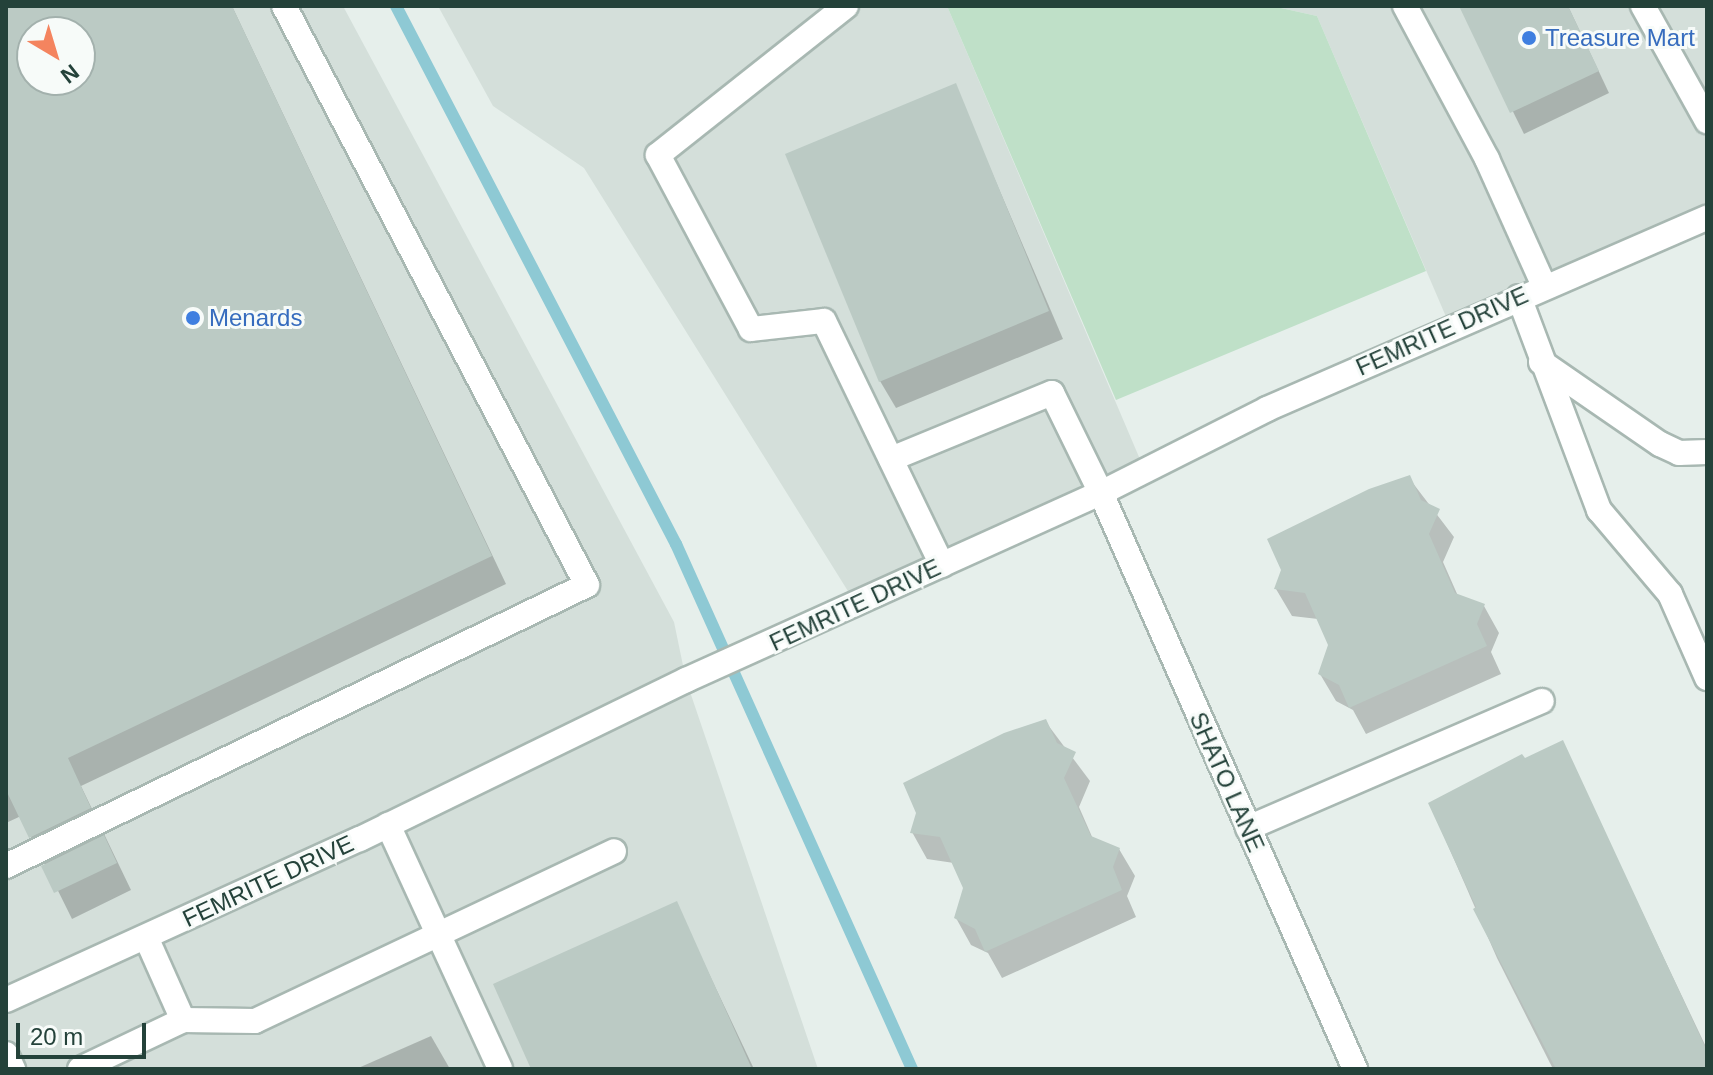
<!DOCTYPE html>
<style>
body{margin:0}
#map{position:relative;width:1713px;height:1075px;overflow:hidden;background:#e6efeb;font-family:Helvetica,sans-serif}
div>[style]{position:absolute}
.built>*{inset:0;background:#d4dfda}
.green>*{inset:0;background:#bfe0c8}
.shadow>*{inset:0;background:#0003}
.stream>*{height:12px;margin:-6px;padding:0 6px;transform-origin:6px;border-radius:6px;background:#8ec9d4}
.building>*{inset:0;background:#bbcac4}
.roads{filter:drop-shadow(2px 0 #a8b8b2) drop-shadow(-2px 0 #a8b8b2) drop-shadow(0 2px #a8b8b2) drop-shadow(0 -2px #a8b8b2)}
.lane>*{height:24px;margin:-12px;padding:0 12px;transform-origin:12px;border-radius:12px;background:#fff}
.street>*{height:24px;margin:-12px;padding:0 12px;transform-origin:12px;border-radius:12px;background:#fff}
.secondary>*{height:24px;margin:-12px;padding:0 12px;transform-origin:12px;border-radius:12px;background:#fff}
.dots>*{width:22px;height:22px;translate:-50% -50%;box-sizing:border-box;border:4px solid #f7fbf9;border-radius:50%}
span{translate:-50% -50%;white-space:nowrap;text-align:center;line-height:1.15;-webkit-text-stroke:6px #f7fbf9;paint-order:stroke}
.shop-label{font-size:24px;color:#366cbe}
.left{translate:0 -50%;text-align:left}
.street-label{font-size:24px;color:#24423a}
.frame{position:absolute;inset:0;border:8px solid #24423a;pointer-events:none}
.north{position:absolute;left:16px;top:16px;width:80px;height:80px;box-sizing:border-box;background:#f7fbf9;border:2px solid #a3b1ad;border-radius:50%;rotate:142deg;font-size:22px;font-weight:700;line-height:32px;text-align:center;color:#24423a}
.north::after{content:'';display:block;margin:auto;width:28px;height:36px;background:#f4845f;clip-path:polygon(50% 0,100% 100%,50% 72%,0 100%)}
.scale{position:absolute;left:16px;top:1023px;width:130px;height:36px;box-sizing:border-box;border:4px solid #24423a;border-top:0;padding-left:10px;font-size:24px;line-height:28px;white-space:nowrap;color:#24423a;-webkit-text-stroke:6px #f7fbf9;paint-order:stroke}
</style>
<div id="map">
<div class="built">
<div style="clip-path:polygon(evenodd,6px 6px,343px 6px,674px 622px,686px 680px,818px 1069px,6px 1069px,6px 6px,32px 32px,80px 32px,80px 80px,32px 80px,32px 32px)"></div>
<div style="clip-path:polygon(438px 6px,947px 6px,1145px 471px,856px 604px,584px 168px,493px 106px)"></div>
<div style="clip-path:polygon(1272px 6px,1707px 6px,1707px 218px,1450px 326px,1317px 16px)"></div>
</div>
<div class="green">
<div style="clip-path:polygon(947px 6px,1272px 6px,1317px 16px,1426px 271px,1116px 400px)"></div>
</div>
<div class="shadow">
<div style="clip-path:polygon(evenodd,6px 6px,232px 6px,506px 584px,81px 786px,131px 890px,72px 919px,21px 816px,6px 823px,6px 6px,32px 32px,80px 32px,80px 80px,32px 80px,32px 32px)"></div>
<div style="clip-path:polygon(1461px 6px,1568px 6px,1609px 93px,1524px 134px)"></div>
<div style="clip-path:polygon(955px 86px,1063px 339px,896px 408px,880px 381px)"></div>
<div style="clip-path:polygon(1409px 478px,1454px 537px,1443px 562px,1458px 596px,1484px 606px,1499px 633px,1491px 652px,1501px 674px,1366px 734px,1353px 710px,1336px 701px,1320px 674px,1330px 645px,1318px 619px,1292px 616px,1276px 589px)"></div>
<div style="clip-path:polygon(1045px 721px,1090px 781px,1079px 807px,1093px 839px,1119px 849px,1135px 876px,1127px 896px,1136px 917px,1002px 978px,988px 953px,971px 945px,956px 918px,965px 888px,954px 863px,927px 859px,912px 832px)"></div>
<div style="clip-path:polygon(1562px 743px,1707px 1049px,1707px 1069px,1553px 1069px,1497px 958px,1430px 804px)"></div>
<div style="clip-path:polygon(676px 904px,754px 1069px,533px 1069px)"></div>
<div style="clip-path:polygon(431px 1036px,450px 1069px,356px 1069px)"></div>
</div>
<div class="stream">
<div style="left:396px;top:6px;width:607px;rotate:62.51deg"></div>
<div style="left:676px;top:544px;width:576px;rotate:65.79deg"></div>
</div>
<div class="building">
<div style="clip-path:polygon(evenodd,6px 6px,232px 6px,492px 556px,68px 758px,91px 808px,29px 838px,6px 790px,6px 6px,32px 32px,80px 32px,80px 80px,32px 80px,32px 32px)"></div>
<div style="clip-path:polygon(1459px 6px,1568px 6px,1599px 71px,1510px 113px)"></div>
<div style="clip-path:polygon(956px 83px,1049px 311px,879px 382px,785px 154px)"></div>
<div style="clip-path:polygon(1410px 475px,1421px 500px,1440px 509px,1429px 534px,1455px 593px,1485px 604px,1477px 624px,1487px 646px,1349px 708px,1339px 685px,1318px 674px,1328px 645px,1305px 593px,1274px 589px,1281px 570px,1267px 539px,1369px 489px)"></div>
<div style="clip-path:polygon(1046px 719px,1057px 743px,1076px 752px,1064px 778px,1091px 836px,1120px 848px,1113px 867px,1122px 890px,985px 952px,975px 929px,954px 918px,963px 888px,940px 837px,910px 833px,916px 813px,903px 783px,1004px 733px)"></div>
<div style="clip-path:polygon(1563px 740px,1707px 1051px,1707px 1069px,1556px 1069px,1473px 909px,1476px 907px,1428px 803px,1522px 754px,1525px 758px)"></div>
<div style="clip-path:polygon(104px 835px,117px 863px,54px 893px,41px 866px)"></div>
<div style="clip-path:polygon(677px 901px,752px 1069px,531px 1069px,493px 984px)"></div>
</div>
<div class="roads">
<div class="lane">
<div style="left:846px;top:6px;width:240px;rotate:141.6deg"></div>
<div style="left:658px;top:155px;width:197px;rotate:61.9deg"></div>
<div style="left:751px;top:329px;width:73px;rotate:-6.3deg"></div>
<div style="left:824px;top:321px;width:271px;rotate:64.2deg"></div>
<div style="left:1405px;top:6px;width:174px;rotate:61.8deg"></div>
<div style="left:1487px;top:159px;width:139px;rotate:65.8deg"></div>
<div style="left:1643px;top:6px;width:132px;rotate:60.9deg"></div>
<div style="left:1519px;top:297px;width:228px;rotate:69.4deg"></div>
<div style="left:1599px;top:510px;width:110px;rotate:49.8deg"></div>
<div style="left:1670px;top:594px;width:92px;rotate:66.2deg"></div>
<div style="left:1541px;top:362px;width:145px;rotate:34.6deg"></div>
<div style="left:1660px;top:444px;width:21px;rotate:25deg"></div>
<div style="left:1679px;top:453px;width:28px;rotate:-2deg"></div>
<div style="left:891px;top:459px;width:174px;rotate:-22.3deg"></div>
<div style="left:1052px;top:393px;width:111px;rotate:63.9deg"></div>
<div style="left:388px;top:825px;width:268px;rotate:65.3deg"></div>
<div style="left:1248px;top:828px;width:320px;rotate:-23.4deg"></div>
<div style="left:6px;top:866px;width:645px;rotate:-25.81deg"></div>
<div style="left:587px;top:585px;width:653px;rotate:-117.62deg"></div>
<div style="left:146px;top:937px;width:91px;rotate:66deg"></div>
<div style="left:6px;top:1054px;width:17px;rotate:65deg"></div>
<div style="left:80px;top:1069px;width:114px;rotate:-25.4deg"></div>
<div style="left:183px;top:1020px;width:72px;rotate:0.8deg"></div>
<div style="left:255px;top:1021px;width:397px;rotate:-25.3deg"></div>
</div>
<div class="street">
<div style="left:1101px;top:493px;width:630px;rotate:66.2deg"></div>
</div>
<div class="secondary">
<div style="left:6px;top:1000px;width:389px;rotate:-24.5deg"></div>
<div style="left:360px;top:839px;width:363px;rotate:-26deg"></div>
<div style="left:686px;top:680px;width:455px;rotate:-24.3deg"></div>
<div style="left:1101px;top:493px;width:186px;rotate:-26.8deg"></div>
<div style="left:1267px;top:409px;width:480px;rotate:-23.5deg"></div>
</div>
</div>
<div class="dots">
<div style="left:1529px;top:38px;background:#3f7fe0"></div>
<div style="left:193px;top:318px;background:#3f7fe0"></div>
</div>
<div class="shop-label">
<span class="left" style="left:1545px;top:38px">Treasure Mart</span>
<span class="left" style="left:209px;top:318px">Menards</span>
</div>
<div class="street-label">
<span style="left:1442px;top:331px;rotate:-24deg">FEMRITE DRIVE</span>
<span style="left:855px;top:605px;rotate:-25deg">FEMRITE DRIVE</span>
<span style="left:1227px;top:782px;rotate:66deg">SHATO LANE</span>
<span style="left:268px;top:881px;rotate:-25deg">FEMRITE DRIVE</span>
</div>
<div class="frame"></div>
<div class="north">N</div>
<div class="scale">20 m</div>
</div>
